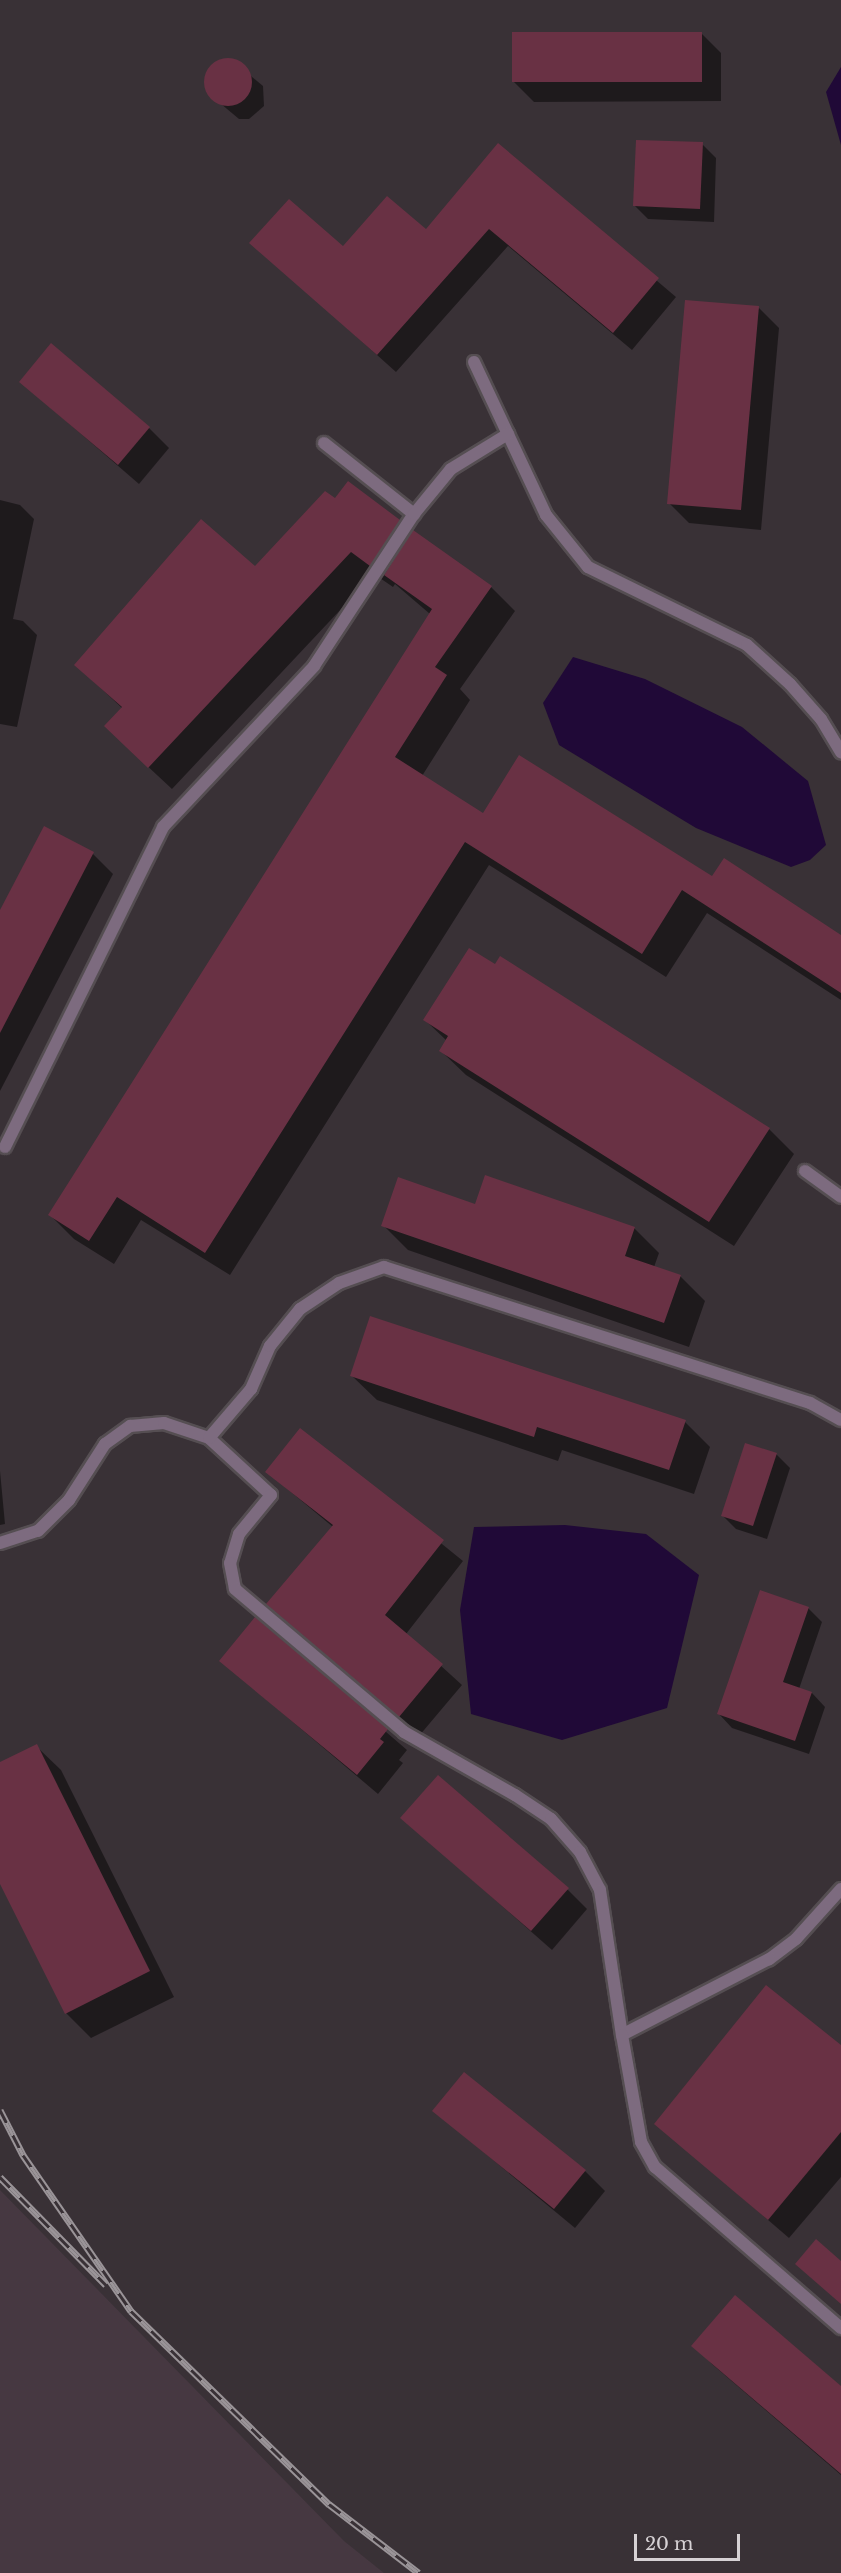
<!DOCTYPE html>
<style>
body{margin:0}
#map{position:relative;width:841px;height:2573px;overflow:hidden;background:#393136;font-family:"Libre Baskerville",serif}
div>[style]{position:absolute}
.built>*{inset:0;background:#463841}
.water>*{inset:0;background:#200937}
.shadow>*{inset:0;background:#0007}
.building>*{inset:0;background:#693144}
.round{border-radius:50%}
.roads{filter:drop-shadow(2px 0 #554e52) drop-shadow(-2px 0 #554e52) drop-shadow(0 2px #554e52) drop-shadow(0 -2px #554e52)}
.service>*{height:12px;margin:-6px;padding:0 6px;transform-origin:6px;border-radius:6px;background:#7d6b7f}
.rail>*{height:7px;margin-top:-3.5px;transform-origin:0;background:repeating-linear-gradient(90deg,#393136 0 14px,#9a9498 0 28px);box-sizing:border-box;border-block:2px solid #9a9498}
span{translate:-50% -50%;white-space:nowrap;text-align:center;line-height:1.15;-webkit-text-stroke:4.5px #393136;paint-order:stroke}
.scale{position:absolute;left:634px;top:2534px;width:106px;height:27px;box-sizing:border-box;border:3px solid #d6d1d4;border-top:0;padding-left:8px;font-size:18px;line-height:21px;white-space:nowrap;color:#d6d1d4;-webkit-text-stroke:4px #393136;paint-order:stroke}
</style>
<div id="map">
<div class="built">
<div style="clip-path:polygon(0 2190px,344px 2541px,384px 2573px,0 2573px)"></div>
</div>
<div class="water">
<div style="clip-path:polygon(841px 67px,841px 145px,826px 92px)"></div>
<div style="clip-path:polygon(573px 657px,645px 679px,742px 727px,808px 781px,826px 845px,810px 860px,791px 867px,696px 828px,559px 745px,543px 703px)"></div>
<div style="clip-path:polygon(565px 1525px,646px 1534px,699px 1575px,667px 1708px,562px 1740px,471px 1714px,460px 1610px,474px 1527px)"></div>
</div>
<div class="shadow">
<div style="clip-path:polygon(701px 33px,721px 53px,721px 101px,534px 102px,514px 82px)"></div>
<div style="clip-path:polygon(232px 60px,263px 86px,264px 106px,249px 119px,239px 119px,208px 93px,207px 73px,213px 65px)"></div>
<div style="clip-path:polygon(702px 144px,716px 158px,714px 222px,648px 219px,634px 205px)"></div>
<div style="clip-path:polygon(498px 146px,676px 297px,632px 350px,508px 246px,396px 372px,252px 243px,343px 248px,426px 232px)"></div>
<div style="clip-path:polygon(759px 308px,779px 328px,761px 530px,689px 523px,669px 503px)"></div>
<div style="clip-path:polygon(21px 382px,149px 428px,169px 448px,139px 484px)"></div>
<div style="clip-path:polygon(0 500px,20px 505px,34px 519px,13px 619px,23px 621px,37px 635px,17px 727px,0 724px)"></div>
<div style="clip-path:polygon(335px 500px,399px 521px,412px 535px,491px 587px,515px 611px,460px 689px,470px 700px,422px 776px,484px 815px,713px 878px,841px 937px,841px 1000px,707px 913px,666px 977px,489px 865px,230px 1275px,141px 1220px,114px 1264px,74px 1239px,50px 1215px,430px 614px,395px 584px,393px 587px,374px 574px,172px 789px,128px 748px,122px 708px,76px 665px,255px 568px)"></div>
<div style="clip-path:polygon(44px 828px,93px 854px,113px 874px,0 1091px,0 913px)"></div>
<div style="clip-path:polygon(425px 1020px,769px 1129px,794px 1154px,734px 1246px,466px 1075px,441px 1051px,447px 1041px)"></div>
<div style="clip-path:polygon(476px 1206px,634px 1228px,659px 1253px,654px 1267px,680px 1276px,705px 1301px,689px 1347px,408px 1250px,383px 1225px)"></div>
<div style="clip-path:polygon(352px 1376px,685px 1422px,710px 1447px,694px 1494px,562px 1450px,558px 1461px,377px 1400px)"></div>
<div style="clip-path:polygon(301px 1430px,463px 1561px,406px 1634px,462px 1685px,419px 1736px,268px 1604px,333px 1527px,267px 1472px)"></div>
<div style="clip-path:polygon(776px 1454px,790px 1468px,767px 1539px,736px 1529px,722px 1515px)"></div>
<div style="clip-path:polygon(0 1471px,5px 1524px,0 1525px)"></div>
<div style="clip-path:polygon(808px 1608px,822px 1622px,799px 1689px,812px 1693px,825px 1707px,809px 1754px,732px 1728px,719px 1714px)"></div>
<div style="clip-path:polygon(255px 1619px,407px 1750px,399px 1760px,403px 1763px,378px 1794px,221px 1661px)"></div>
<div style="clip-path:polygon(36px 1746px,61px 1770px,174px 1997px,91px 2038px,66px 2013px,0 1881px,0 1764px)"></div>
<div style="clip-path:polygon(402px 1818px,568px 1890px,587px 1909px,552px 1950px)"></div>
<div style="clip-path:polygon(841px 2047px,841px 2177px,789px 2238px,656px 2124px)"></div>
<div style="clip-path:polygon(434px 2111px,585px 2171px,605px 2191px,575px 2228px)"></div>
<div style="clip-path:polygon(693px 2345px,841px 2389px,841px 2475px,713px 2365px)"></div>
</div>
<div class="building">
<div style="clip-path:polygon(512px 32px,702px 32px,702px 82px,512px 82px)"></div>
<div class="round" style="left:204px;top:58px;width:48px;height:48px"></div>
<div style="clip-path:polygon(636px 140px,703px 142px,700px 209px,633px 206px)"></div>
<div style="clip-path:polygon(498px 143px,659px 278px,613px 333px,489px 229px,377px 355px,249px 243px,289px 199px,343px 246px,387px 196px,426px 229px)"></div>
<div style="clip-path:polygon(685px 300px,759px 306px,741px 510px,667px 504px)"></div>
<div style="clip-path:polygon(51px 343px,150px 427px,118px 465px,19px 382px)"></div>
<div style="clip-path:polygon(348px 481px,400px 520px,370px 566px,351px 552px,148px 768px,104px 726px,122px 707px,74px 665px,201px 519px,255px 566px,325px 491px,335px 498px)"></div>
<div style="clip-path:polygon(413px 530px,492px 586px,435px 667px,447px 675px,395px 757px,483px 813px,519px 755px,712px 876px,724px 858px,841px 935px,841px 993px,682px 890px,642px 954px,465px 842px,205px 1253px,117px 1197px,89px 1241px,48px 1215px,432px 609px,384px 575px)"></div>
<div style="clip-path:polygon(44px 826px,94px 852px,0 1033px,0 910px)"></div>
<div style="clip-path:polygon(469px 948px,495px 964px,500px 956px,770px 1128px,709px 1222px,439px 1051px,448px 1036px,423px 1020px)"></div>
<div style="clip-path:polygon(485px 1175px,635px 1227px,625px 1256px,681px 1275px,664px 1323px,381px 1226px,398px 1177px,475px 1204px)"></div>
<div style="clip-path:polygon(370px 1316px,686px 1420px,669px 1470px,537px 1427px,534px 1437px,350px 1376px)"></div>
<div style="clip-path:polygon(300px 1428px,444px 1540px,385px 1615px,443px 1664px,399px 1717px,266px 1604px,333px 1525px,265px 1472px)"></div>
<div style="clip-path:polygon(745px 1443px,777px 1453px,753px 1526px,721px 1516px)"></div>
<div style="clip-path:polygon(760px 1590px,809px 1607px,783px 1682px,812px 1692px,795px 1741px,717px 1714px)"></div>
<div style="clip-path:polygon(255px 1617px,388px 1729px,380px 1739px,384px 1742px,357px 1775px,219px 1661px)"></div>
<div style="clip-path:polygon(37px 1744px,150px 1971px,65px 2014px,0 1884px,0 1762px)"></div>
<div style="clip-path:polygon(438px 1775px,569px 1888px,531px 1931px,400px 1818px)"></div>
<div style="clip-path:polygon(766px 1985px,841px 2045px,841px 2132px,768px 2220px,654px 2124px)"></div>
<div style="clip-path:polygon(464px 2072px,586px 2170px,554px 2209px,432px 2111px)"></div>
<div style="clip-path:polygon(816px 2239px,841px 2261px,841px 2304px,795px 2264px)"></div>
<div style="clip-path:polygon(735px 2295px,841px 2386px,841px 2474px,691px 2346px)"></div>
</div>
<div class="roads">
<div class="service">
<div style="left:474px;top:362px;width:169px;rotate:64.8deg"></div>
<div style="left:546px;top:515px;width:67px;rotate:51.1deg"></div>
<div style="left:588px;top:567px;width:177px;rotate:26.1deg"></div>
<div style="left:747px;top:645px;width:58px;rotate:42.2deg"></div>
<div style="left:790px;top:684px;width:47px;rotate:48.5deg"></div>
<div style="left:821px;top:719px;width:39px;rotate:59deg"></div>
<div style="left:324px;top:443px;width:115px;rotate:38.3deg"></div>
<div style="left:5px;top:1147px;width:357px;rotate:-63.7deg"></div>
<div style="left:163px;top:827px;width:221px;rotate:-46.8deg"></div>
<div style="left:314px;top:666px;width:182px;rotate:-56.7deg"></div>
<div style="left:414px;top:514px;width:58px;rotate:-50.6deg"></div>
<div style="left:451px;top:469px;width:67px;rotate:-31.6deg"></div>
<div style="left:805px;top:1171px;width:44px;rotate:35.8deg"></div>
<div style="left:209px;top:1438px;width:84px;rotate:42.6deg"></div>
<div style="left:271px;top:1495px;width:50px;rotate:129.4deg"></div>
<div style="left:239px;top:1534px;width:30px;rotate:107deg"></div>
<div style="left:230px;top:1563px;width:26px;rotate:79deg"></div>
<div style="left:235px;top:1589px;width:221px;rotate:40.2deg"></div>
<div style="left:404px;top:1732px;width:128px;rotate:29.6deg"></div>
<div style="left:515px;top:1795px;width:43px;rotate:33.7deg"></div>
<div style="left:551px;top:1819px;width:44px;rotate:48.7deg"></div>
<div style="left:580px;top:1852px;width:43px;rotate:62.2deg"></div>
<div style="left:600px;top:1890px;width:147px;rotate:81.4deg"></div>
<div style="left:0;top:1543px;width:40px;rotate:-18deg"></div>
<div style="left:38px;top:1531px;width:44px;rotate:-45deg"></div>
<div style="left:69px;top:1500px;width:67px;rotate:-57.3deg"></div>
<div style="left:105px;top:1444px;width:31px;rotate:-36deg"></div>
<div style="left:130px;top:1426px;width:34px;rotate:-5deg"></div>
<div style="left:164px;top:1423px;width:47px;rotate:18.4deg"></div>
<div style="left:209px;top:1438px;width:65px;rotate:-49.4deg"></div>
<div style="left:251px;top:1389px;width:47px;rotate:-66.2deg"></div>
<div style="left:270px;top:1346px;width:48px;rotate:-51deg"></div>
<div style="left:300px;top:1309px;width:47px;rotate:-33.7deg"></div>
<div style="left:339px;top:1283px;width:48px;rotate:-19.6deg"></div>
<div style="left:384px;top:1267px;width:447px;rotate:17.7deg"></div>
<div style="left:810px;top:1403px;width:35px;rotate:29deg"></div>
<div style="left:841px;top:1889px;width:67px;rotate:132deg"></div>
<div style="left:796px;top:1939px;width:34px;rotate:143deg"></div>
<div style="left:769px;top:1959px;width:165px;rotate:152.7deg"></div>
<div style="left:622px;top:2035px;width:109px;rotate:79.9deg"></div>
<div style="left:641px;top:2142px;width:29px;rotate:61deg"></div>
<div style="left:655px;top:2167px;width:246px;rotate:40.9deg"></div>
</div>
</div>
<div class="rail">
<div style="left:0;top:2110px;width:51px;rotate:62.9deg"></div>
<div style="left:23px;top:2155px;width:190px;rotate:55.3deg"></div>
<div style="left:131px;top:2311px;width:277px;rotate:44.3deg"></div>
<div style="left:329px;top:2504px;width:113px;rotate:37.5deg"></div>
<div style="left:0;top:2177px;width:151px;rotate:45.5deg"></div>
</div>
<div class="scale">20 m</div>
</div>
